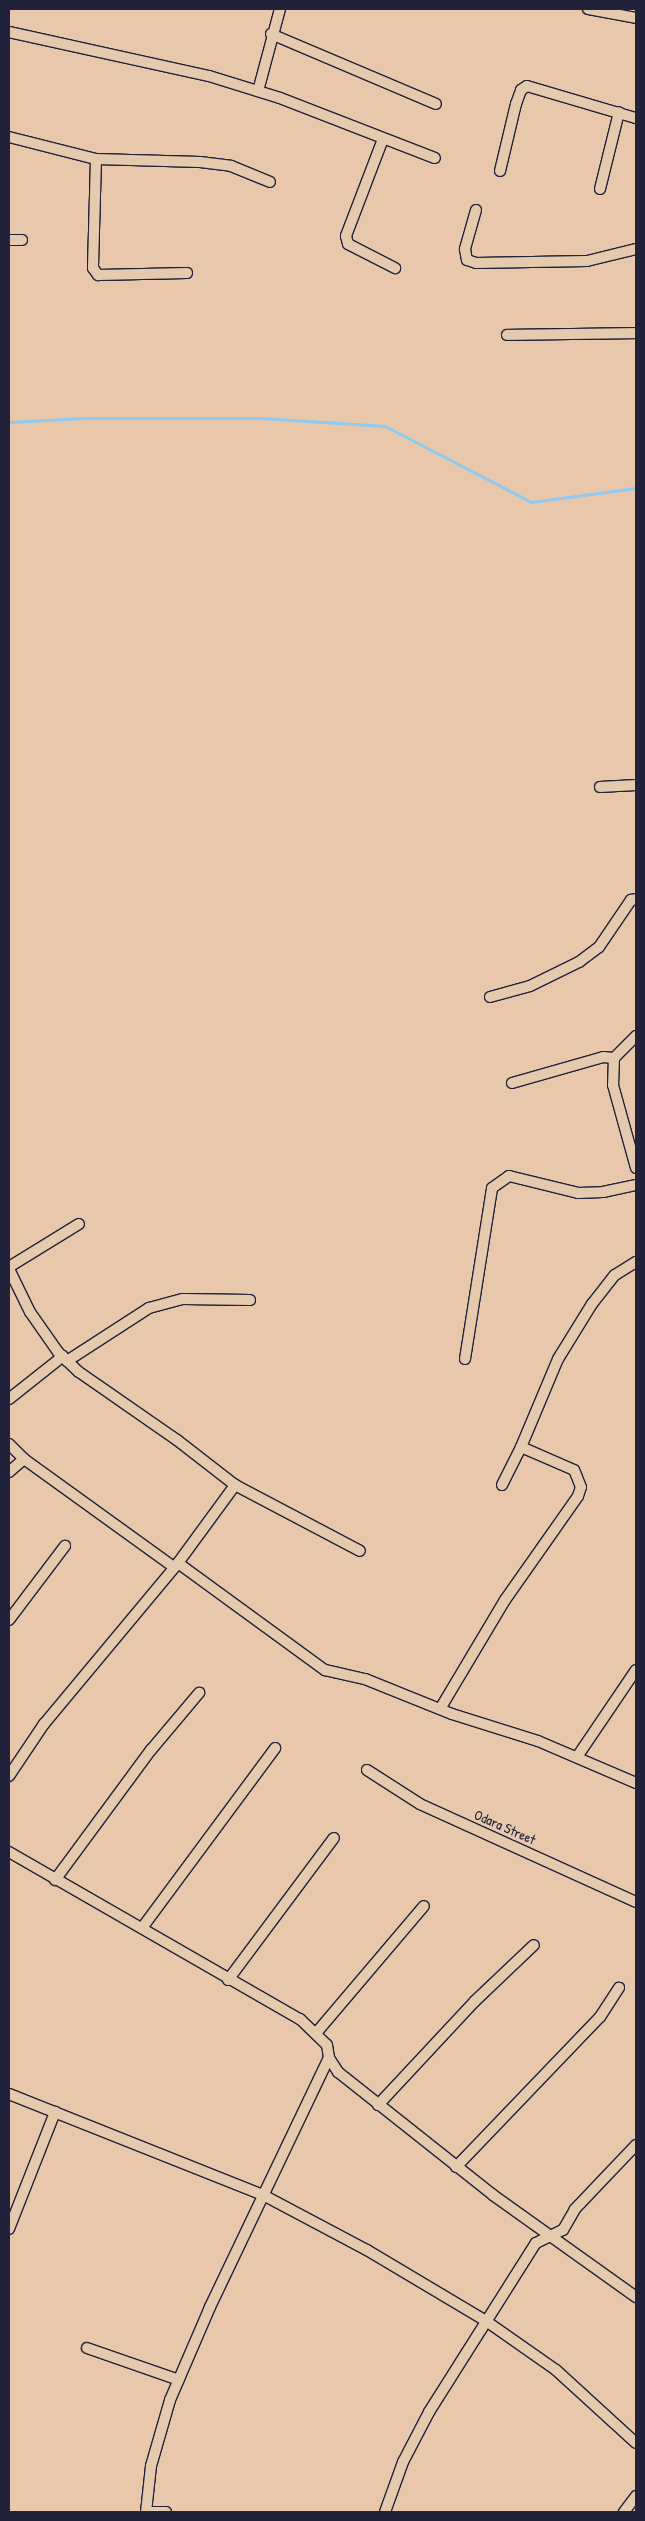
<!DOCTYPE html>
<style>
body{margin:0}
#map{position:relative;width:645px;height:2521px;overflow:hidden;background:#e9c7aa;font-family:"Patrick Hand",sans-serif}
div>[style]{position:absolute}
.stream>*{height:3px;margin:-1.5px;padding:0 1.5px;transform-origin:1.5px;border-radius:1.5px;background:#90c9f0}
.roads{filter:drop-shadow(1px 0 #22223b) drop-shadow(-1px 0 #22223b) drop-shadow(0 1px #22223b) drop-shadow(0 -1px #22223b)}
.minor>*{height:10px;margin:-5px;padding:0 5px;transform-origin:5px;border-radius:5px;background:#e6caad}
span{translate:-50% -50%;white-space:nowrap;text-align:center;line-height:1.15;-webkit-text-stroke:5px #e6caad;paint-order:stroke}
.street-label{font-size:14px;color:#22223b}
.frame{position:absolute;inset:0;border:10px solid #22223b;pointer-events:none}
</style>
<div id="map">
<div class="stream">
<div style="left:9px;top:422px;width:76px;rotate:-3deg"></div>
<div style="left:85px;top:418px;width:177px"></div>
<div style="left:262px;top:418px;width:123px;rotate:3.7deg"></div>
<div style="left:385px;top:426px;width:165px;rotate:27.5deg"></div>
<div style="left:531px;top:502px;width:106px;rotate:-7.6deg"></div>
</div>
<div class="roads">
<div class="minor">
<div style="left:588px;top:9px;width:49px;rotate:10.6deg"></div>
<div style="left:9px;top:32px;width:205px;rotate:12.4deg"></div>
<div style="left:209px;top:76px;width:74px;rotate:17.2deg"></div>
<div style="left:280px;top:98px;width:166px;rotate:21.2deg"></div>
<div style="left:271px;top:34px;width:179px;rotate:23deg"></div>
<div style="left:258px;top:91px;width:85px;rotate:-75deg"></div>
<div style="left:9px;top:137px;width:90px;rotate:14.2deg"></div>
<div style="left:96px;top:159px;width:104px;rotate:1.7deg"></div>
<div style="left:200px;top:162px;width:31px;rotate:7deg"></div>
<div style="left:231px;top:166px;width:42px;rotate:22.3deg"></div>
<div style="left:383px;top:139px;width:104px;rotate:110.9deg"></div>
<div style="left:346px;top:236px;width:8px;rotate:76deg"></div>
<div style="left:348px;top:244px;width:53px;rotate:27.1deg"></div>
<div style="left:96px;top:159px;width:109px;rotate:91.6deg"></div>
<div style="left:93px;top:268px;width:9px;rotate:54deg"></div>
<div style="left:98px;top:275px;width:89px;rotate:-1.3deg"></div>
<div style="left:500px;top:171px;width:69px;rotate:-76.6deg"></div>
<div style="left:516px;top:104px;width:15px;rotate:-70deg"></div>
<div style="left:521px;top:90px;width:7px;rotate:-34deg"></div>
<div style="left:527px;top:86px;width:114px;rotate:16.4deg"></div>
<div style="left:600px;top:189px;width:79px;rotate:-76.1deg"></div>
<div style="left:476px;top:210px;width:41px;rotate:105.8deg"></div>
<div style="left:465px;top:249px;width:11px;rotate:80deg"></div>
<div style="left:467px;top:260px;width:9px;rotate:18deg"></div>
<div style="left:476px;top:263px;width:111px;rotate:-1deg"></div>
<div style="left:587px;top:261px;width:50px;rotate:-13.8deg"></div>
<div style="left:9px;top:240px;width:13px"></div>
<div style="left:507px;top:335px;width:129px;rotate:-0.9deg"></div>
<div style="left:600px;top:787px;width:36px;rotate:-3deg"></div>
<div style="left:490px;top:997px;width:41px;rotate:-15.4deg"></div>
<div style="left:530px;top:986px;width:55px;rotate:-26.1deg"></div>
<div style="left:579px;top:962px;width:25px;rotate:-37deg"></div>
<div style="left:599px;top:947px;width:57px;rotate:-55.8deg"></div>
<div style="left:631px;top:900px;width:5px;rotate:-11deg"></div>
<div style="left:636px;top:1036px;width:31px;rotate:135deg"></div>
<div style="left:614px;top:1058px;width:27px;rotate:92deg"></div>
<div style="left:613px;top:1085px;width:86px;rotate:74.5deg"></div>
<div style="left:512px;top:1083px;width:95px;rotate:-15.9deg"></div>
<div style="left:603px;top:1057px;width:11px;rotate:5deg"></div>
<div style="left:9px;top:1267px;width:82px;rotate:-31.6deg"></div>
<div style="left:9px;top:1269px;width:48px;rotate:64deg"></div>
<div style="left:30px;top:1312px;width:49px;rotate:55deg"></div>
<div style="left:58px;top:1352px;width:29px;rotate:44deg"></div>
<div style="left:79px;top:1372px;width:119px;rotate:34.8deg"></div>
<div style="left:177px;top:1440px;width:73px;rotate:37.8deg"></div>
<div style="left:235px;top:1485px;width:141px;rotate:27.8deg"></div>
<div style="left:465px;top:1359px;width:173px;rotate:-81deg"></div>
<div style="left:492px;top:1188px;width:21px;rotate:-35deg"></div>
<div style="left:509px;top:1176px;width:71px;rotate:13.8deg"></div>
<div style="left:578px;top:1193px;width:25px;rotate:-2deg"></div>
<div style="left:603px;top:1192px;width:34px;rotate:-12deg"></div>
<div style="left:67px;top:1361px;width:98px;rotate:-32.9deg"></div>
<div style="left:149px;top:1308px;width:35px;rotate:-15deg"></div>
<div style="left:183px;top:1299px;width:67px;rotate:0.9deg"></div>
<div style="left:9px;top:1399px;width:69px;rotate:-38.5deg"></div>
<div style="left:9px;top:1444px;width:21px;rotate:45deg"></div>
<div style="left:24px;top:1459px;width:185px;rotate:35.8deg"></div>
<div style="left:9px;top:1472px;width:20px;rotate:-41deg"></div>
<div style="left:502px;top:1485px;width:42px;rotate:-63.4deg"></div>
<div style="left:178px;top:1563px;width:182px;rotate:36.1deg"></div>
<div style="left:325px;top:1670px;width:41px;rotate:12.7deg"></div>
<div style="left:365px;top:1679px;width:94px;rotate:21.9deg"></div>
<div style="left:452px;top:1714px;width:90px;rotate:17.4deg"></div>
<div style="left:538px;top:1741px;width:107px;rotate:23.2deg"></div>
<div style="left:9px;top:1620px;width:93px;rotate:-52.9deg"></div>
<div style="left:440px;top:1709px;width:127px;rotate:-59.2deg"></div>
<div style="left:505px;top:1600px;width:127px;rotate:-54.9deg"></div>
<div style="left:578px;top:1496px;width:9px;rotate:-72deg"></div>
<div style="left:581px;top:1487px;width:18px;rotate:-112deg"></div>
<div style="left:574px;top:1470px;width:58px;rotate:-156.5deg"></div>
<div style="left:521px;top:1447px;width:95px;rotate:-67.2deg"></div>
<div style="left:558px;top:1359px;width:65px;rotate:-58.3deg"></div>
<div style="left:592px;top:1304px;width:37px;rotate:-52deg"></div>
<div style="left:615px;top:1275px;width:25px;rotate:-32deg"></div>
<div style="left:577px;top:1757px;width:105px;rotate:-55.9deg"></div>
<div style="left:367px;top:1770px;width:63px;rotate:32.7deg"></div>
<div style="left:420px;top:1804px;width:237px;rotate:24.4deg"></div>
<div style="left:9px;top:1776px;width:63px;rotate:-56.1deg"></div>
<div style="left:44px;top:1724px;width:209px;rotate:-50.2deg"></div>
<div style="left:178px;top:1563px;width:97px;rotate:-53.8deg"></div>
<div style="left:9px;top:1852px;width:336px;rotate:29.9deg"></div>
<div style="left:300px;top:2019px;width:37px;rotate:44deg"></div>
<div style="left:327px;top:2045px;width:13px;rotate:81deg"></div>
<div style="left:329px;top:2058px;width:17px;rotate:57deg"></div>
<div style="left:338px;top:2072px;width:198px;rotate:38.4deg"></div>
<div style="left:493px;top:2195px;width:176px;rotate:35.5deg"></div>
<div style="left:55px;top:1880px;width:162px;rotate:-53.6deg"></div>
<div style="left:151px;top:1750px;width:75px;rotate:-49.9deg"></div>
<div style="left:142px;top:1928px;width:224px;rotate:-53.5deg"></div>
<div style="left:228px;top:1980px;width:177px;rotate:-53.3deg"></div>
<div style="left:317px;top:2032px;width:165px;rotate:-49.7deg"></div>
<div style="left:9px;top:2094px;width:273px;rotate:21.7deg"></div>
<div style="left:263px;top:2195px;width:118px;rotate:27.9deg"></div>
<div style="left:367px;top:2250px;width:139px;rotate:30.8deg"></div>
<div style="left:486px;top:2321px;width:85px;rotate:35deg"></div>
<div style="left:556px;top:2370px;width:108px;rotate:42.4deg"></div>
<div style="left:378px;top:2105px;width:142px;rotate:-47deg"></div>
<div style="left:475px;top:2001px;width:81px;rotate:-43.5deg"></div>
<div style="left:456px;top:2167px;width:208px;rotate:-46.2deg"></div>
<div style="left:600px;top:2017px;width:35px;rotate:-57deg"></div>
<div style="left:9px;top:2229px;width:126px;rotate:-68.5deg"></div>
<div style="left:87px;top:2348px;width:97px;rotate:19.2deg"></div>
<div style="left:146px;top:2512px;width:46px;rotate:-83.8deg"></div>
<div style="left:151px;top:2466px;width:69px;rotate:-73.9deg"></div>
<div style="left:170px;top:2400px;width:101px;rotate:-66.7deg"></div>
<div style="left:210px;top:2307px;width:276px;rotate:-64.5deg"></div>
<div style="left:149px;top:2512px;width:17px"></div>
<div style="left:385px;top:2512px;width:53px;rotate:-70.2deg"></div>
<div style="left:403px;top:2462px;width:56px;rotate:-62.5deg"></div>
<div style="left:429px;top:2412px;width:200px;rotate:-57.7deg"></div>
<div style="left:536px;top:2243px;width:30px;rotate:-26deg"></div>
<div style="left:563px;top:2230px;width:24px;rotate:-60deg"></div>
<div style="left:575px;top:2209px;width:88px;rotate:-46.4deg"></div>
<div style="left:624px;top:2512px;width:20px;rotate:-53deg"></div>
</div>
</div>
<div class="street-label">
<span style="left:505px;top:1827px;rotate:24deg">Odara Street</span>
</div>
<div class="frame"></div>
</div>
